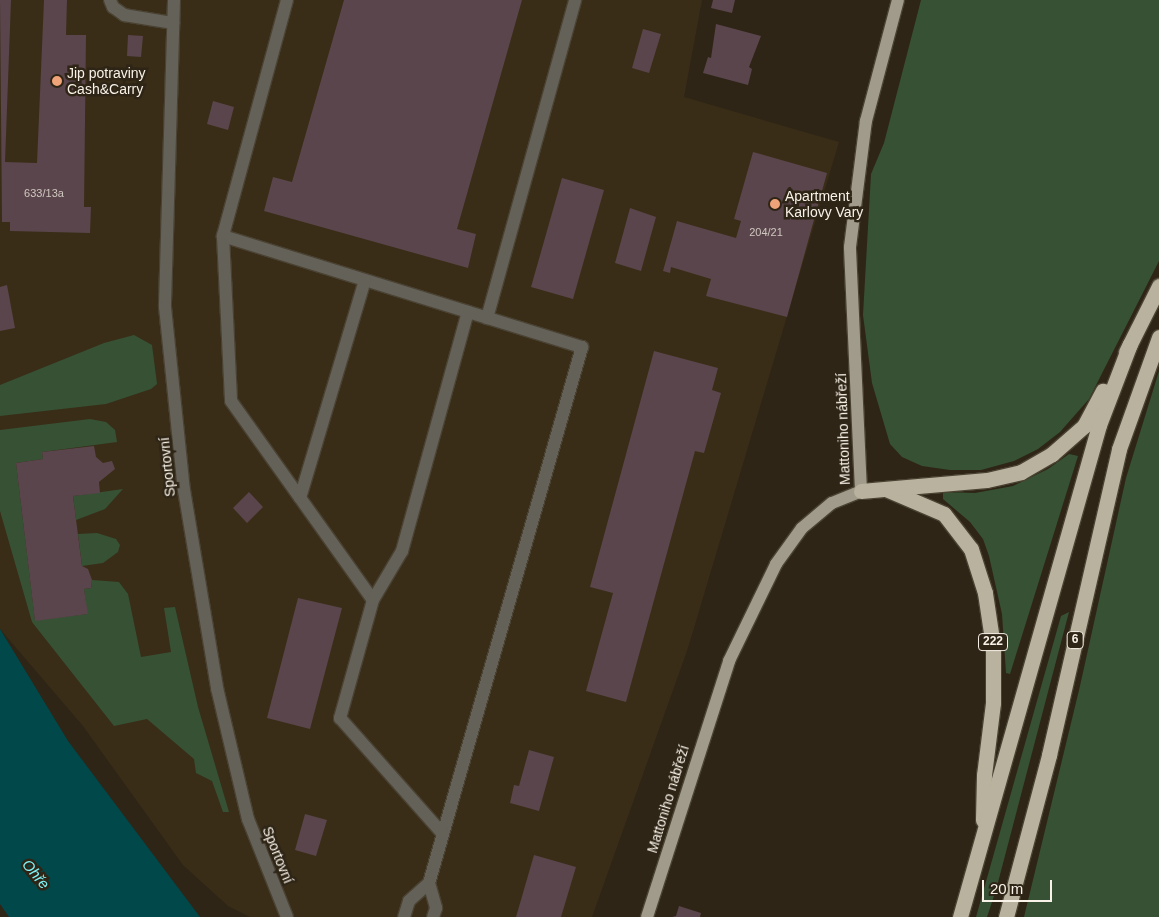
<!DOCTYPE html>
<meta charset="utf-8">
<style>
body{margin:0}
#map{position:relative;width:1159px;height:917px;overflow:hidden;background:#2e2516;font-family:Arial,sans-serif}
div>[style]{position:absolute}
.built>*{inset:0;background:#392d17}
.green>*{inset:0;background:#375134}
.water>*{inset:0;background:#00484a}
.building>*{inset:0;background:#59454b}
.roads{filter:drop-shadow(1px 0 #4a4233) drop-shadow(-1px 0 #4a4233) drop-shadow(0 1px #4a4233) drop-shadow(0 -1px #4a4233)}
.minor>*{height:12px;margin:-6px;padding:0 6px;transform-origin:6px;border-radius:6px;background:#646159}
.major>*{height:12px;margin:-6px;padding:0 6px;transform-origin:6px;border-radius:6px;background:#a09b8a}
.highway>*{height:15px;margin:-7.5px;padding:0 7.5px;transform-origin:7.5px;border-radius:7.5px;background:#b8b29e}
.dots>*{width:14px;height:14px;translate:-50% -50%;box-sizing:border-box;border:2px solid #2e2516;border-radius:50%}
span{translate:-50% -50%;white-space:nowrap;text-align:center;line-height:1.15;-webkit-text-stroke:5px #2e2516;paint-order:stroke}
.number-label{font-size:11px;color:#d0c7c1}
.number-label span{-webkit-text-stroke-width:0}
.shield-label span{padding:1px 4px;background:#2e2516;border:1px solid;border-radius:4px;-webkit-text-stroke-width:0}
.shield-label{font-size:12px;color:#f8f2e8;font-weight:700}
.poi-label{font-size:14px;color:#f8f2e8}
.left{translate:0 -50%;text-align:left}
.street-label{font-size:14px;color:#f8f2e8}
.water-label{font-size:15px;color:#7ff5f8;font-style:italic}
.scale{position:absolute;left:982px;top:880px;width:70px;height:22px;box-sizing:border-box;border:2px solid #f8f2e8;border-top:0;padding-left:6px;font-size:15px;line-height:18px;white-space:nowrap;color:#f8f2e8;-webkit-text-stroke:4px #2e2516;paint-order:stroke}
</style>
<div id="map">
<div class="built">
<div style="clip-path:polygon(0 0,702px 0,684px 97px,839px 142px,688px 648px,592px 917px,250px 917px,228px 906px,183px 865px,83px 726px,0 629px)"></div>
</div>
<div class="green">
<div style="clip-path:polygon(921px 0,1159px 0,1159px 261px,1089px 399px,1060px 432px,1038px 449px,1014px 461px,981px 470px,950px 470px,922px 466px,902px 457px,890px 444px,872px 383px,863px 315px,871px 174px,884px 143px)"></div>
<div style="clip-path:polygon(134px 335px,152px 345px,157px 384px,151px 389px,106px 404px,0 416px,0 385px,104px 343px)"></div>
<div style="clip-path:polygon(1159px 371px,1159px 917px,1024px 917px,1080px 686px,1126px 478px)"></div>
<div style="clip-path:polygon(90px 419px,106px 422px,115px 430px,117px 442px,42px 452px,43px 459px,16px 463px,35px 620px,87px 614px,84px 589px,91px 588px,92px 580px,119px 582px,128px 594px,141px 657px,171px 652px,164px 608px,175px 607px,198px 707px,229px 812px,223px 812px,212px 781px,196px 773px,194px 759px,147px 719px,114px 726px,32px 622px,0 511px,0 430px)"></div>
<div style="clip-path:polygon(1069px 454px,1078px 456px,1010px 674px,1006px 673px,1002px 614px,989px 556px,983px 539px,970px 522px,943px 499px,943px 492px,975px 493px,1013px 486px,1048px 469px)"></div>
<div style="clip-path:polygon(123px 489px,105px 509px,76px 520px,73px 496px)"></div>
<div style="clip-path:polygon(97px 533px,116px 539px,120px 545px,118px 552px,103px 563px,82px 566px,78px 534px)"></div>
<div style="clip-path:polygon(1069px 612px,996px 890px,987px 917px,976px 917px,1061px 616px)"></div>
</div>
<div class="water">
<div style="clip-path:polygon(0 629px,68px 741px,200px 917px,9px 917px,0 904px)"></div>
</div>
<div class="building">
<div style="clip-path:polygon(0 0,11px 0,5px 162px,37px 163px,44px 0,67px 0,66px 35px,86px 35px,84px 207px,91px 207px,90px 233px,10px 231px,10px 222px,2px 222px)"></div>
<div style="clip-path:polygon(344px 0,522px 0,457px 229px,476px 234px,468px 268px,264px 211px,273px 177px,292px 182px)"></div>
<div style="clip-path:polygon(713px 0,735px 0,732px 13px,711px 8px)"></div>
<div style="clip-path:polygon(716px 24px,761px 36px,749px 67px,752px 69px,748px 85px,703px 73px,708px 57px,711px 58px)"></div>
<div style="clip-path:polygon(643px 29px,661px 34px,649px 73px,632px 68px)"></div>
<div style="clip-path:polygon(128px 35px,143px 36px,141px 57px,127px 56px)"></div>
<div style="clip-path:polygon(213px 101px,234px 107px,228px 130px,207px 124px)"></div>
<div style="clip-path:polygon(753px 152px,827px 173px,787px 317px,706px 296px,711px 279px,671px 267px,670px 273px,663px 271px,677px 221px,736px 238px,741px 221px,734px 219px)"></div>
<div style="clip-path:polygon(562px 178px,604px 190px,573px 299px,531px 287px)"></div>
<div style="clip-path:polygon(630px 208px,656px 217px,641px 271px,615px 263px)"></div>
<div style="clip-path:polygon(7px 285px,15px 328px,0 331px,0 287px)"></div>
<div style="clip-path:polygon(654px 351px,718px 368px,712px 390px,721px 393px,704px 453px,695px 451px,626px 702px,586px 691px,613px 593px,590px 587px)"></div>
<div style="clip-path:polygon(94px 446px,96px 457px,103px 463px,112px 461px,115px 469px,99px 482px,100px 493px,73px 496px,82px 566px,88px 569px,92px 580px,91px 588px,84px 589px,88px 614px,35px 621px,16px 463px,43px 459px,42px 452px)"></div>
<div style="clip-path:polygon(249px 492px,263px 507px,247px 523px,233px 508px)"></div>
<div style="clip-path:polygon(298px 598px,342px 608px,310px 729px,267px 718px)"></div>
<div style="clip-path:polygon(529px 750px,554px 757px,539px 811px,510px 803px,514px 785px,519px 786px)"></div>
<div style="clip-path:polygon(305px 814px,327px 820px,316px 856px,295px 850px)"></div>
<div style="clip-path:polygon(534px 855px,576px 867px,561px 917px,516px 917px)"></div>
<div style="clip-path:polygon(679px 906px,701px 913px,700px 917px,672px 917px,676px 916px)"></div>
</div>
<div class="roads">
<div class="minor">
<div style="left:110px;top:0;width:8px;rotate:67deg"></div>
<div style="left:113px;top:7px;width:14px;rotate:36deg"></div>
<div style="left:124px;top:15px;width:50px;rotate:9.3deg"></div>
<div style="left:174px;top:0;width:307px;rotate:91.7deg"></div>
<div style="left:165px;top:307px;width:184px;rotate:84.1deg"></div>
<div style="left:184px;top:490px;width:201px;rotate:80.5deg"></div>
<div style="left:217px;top:688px;width:135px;rotate:76.7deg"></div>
<div style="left:248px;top:819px;width:105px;rotate:68.3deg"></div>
<div style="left:287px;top:0;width:245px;rotate:105.2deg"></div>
<div style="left:223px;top:236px;width:376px;rotate:17.2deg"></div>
<div style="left:582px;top:347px;width:557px;rotate:105.93deg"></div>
<div style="left:429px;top:883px;width:27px;rotate:138deg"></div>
<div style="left:409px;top:901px;width:17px;rotate:107deg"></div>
<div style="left:223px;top:236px;width:165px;rotate:87.2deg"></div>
<div style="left:231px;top:401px;width:244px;rotate:54.5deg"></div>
<div style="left:373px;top:600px;width:123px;rotate:105.6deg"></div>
<div style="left:340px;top:718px;width:155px;rotate:48.4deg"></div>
<div style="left:487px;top:318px;width:330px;rotate:-74.5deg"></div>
<div style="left:300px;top:498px;width:227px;rotate:-73.4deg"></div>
<div style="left:373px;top:600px;width:57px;rotate:-59.4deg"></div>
<div style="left:402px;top:551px;width:248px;rotate:-74.6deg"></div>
<div style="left:429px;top:883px;width:26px;rotate:74deg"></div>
<div style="left:436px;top:908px;width:9px;rotate:108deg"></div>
</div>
<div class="major">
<div style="left:647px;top:917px;width:269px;rotate:-72.2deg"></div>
<div style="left:729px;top:661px;width:108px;rotate:-64.1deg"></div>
<div style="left:776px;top:564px;width:44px;rotate:-54.2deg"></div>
<div style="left:802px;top:528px;width:39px;rotate:-40deg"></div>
<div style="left:832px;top:503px;width:31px;rotate:-22deg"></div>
<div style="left:861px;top:491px;width:244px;rotate:-92.6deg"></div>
<div style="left:850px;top:247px;width:127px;rotate:-82.8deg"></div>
<div style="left:866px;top:121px;width:125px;rotate:-75.2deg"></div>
</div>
<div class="highway">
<div style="left:1126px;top:352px;width:74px;rotate:-63.4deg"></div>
<div style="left:886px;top:489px;width:63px;rotate:23.3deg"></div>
<div style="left:944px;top:514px;width:44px;rotate:52.4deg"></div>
<div style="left:971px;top:549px;width:46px;rotate:72.3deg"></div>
<div style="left:985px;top:593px;width:54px;rotate:81.4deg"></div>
<div style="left:993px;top:646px;width:57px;rotate:90deg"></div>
<div style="left:993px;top:703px;width:73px;rotate:97.1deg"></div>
<div style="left:984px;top:775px;width:45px;rotate:91.3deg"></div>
<div style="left:861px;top:491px;width:126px;rotate:-5deg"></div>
<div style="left:987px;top:480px;width:35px;rotate:-13deg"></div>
<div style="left:1021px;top:472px;width:36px;rotate:-30deg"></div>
<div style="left:1052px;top:454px;width:43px;rotate:-41.2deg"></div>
<div style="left:1084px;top:426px;width:40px;rotate:-62deg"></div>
<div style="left:960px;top:917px;width:511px;rotate:-74.22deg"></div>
<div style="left:1099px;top:425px;width:87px;rotate:-69.1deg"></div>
<div style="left:1006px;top:917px;width:168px;rotate:-75.1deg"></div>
<div style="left:1049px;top:755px;width:314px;rotate:-77.1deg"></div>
<div style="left:1119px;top:449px;width:119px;rotate:-70.3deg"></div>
</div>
</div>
<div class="dots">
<div style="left:57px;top:81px;background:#efa378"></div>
<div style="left:775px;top:204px;background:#efa378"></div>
</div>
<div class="number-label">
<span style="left:44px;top:193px">633/13a</span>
<span style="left:766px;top:232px">204/21</span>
</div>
<div class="shield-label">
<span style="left:1075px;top:640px">6</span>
<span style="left:993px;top:642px">222</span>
</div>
<div class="poi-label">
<span class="left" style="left:67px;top:81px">Jip potraviny<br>Cash&amp;Carry</span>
<span class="left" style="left:785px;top:204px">Apartment<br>Karlovy Vary</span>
</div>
<div class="street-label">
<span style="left:843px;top:429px;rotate:-92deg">Mattoniho nábřeží</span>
<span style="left:167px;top:467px;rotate:-96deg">Sportovní</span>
<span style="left:668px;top:799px;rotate:-73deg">Mattoniho nábřeží</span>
<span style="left:278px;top:855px;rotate:68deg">Sportovní</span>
</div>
<div class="water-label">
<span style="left:36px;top:874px;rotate:50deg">Ohře</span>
</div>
<div class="scale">20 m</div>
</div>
